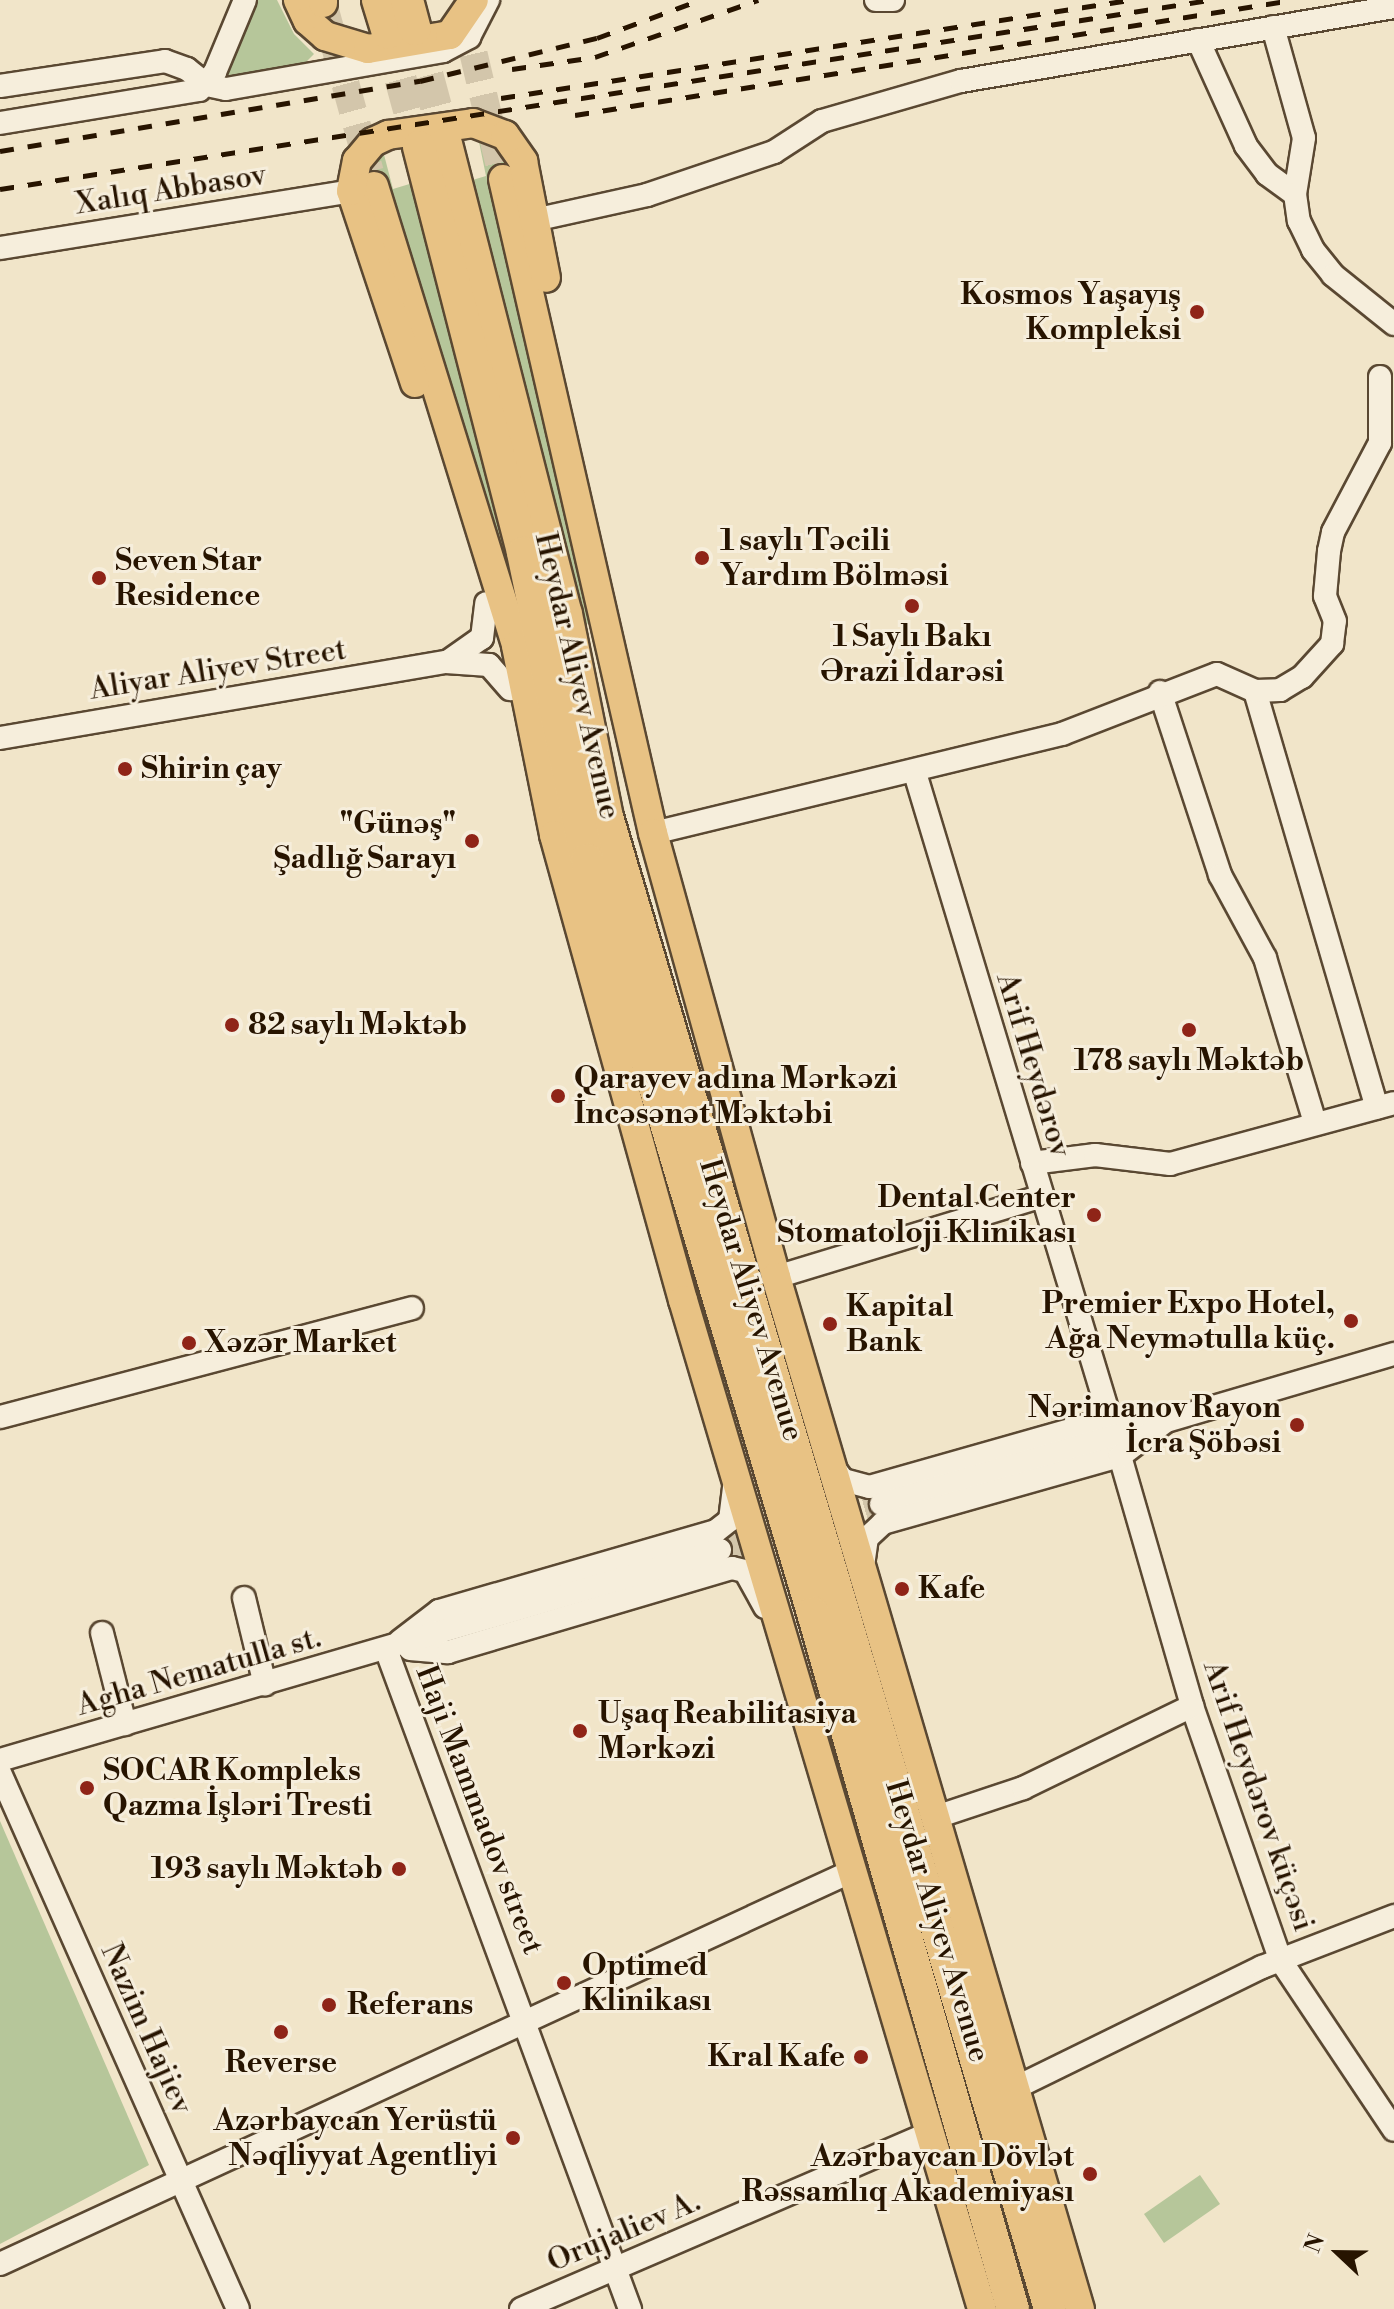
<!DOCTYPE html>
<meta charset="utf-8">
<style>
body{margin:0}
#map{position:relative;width:1394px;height:2309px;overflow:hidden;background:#f1e5c9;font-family:"Libre Bodoni",serif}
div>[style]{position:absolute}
.green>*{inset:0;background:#b6c69a}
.minor-tunnel>*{height:22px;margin-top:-11px;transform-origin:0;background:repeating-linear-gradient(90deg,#d3c6ab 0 22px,transparent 0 33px)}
.major-tunnel>*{height:28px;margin-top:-14px;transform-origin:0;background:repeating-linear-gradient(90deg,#d3c6ab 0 28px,transparent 0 42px)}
.highway-tunnel>*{height:32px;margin-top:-16px;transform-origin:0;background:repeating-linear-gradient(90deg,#d3c6ab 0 32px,transparent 0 48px)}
.roads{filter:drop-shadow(2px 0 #5a4832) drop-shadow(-2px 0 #5a4832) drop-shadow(0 2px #5a4832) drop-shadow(0 -2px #5a4832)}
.minor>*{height:22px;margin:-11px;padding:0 11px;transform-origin:11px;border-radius:11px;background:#f6eedc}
.major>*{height:28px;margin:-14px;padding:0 14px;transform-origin:14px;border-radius:14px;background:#e8c284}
.highway>*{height:32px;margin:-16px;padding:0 16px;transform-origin:16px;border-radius:16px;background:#e8c284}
.rail>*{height:5px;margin-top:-2.5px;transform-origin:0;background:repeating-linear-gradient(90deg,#271400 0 14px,transparent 0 28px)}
.dots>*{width:22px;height:22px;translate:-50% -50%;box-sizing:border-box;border:4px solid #f6eedc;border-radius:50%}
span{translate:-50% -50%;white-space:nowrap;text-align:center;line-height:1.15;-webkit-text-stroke:6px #f6eedc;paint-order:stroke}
.street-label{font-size:30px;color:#271400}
.poi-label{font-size:30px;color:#271400;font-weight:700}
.right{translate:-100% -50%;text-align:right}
.left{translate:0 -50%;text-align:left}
.north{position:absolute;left:1298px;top:2213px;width:80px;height:80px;-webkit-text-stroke:6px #f6eedc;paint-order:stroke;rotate:292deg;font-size:22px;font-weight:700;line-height:32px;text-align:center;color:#271400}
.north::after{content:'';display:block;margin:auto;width:28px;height:36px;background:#271400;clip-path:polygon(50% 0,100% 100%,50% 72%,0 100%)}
</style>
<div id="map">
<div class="green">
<div style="clip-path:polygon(253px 0,277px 0,294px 34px,314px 54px,299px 69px,232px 78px,225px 75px)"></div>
<div style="clip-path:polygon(478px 137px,500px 152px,511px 175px,491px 180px,590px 623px,582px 625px,469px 181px,486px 176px)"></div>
<div style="clip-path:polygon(382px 147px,393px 189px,416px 182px,531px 639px,525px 640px,361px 174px)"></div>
<div style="clip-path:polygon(0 1821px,149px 2165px,0 2244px)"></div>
<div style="clip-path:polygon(1200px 2175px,1220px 2204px,1164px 2243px,1144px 2214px)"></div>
</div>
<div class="minor-tunnel">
<div style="left:833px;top:1518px;width:50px;rotate:-16.3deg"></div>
<div style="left:720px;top:1550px;width:83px;rotate:-15.4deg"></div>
</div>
<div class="major-tunnel">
<div style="left:323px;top:3px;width:175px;rotate:74.5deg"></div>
<div style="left:464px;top:13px;width:171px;rotate:76.8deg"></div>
</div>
<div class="highway-tunnel">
<div style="left:415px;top:29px;width:119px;rotate:74.9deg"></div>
<div style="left:388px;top:33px;width:118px;rotate:74.8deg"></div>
</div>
<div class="roads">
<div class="minor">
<div style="left:876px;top:0;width:17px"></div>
<div style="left:1273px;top:27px;width:115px;rotate:74.4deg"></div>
<div style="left:1304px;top:138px;width:57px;rotate:99.1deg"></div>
<div style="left:1198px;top:40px;width:116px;rotate:65.6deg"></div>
<div style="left:1246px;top:146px;width:35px;rotate:53deg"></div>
<div style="left:1267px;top:174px;width:34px;rotate:36deg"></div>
<div style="left:1295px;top:194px;width:27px;rotate:82deg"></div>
<div style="left:1299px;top:221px;width:32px;rotate:64deg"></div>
<div style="left:1313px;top:250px;width:32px;rotate:51deg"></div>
<div style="left:1333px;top:275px;width:78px;rotate:38.8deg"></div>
<div style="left:0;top:86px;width:167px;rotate:-8.6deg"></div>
<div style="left:165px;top:61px;width:23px;rotate:20deg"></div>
<div style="left:187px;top:69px;width:26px;rotate:39deg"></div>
<div style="left:207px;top:85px;width:19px;rotate:12deg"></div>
<div style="left:226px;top:89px;width:220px;rotate:-9.9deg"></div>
<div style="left:443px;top:51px;width:30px;rotate:-28deg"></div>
<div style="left:469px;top:37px;width:42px;rotate:-62.8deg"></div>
<div style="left:0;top:123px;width:202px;rotate:-9.4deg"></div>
<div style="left:199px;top:90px;width:24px;rotate:-48deg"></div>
<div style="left:215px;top:72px;width:78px;rotate:-67.4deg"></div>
<div style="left:534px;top:220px;width:116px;rotate:-12.5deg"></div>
<div style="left:647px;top:195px;width:134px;rotate:-18.7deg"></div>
<div style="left:774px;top:152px;width:57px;rotate:-32.9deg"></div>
<div style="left:822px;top:121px;width:145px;rotate:-16.1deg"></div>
<div style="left:961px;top:81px;width:439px;rotate:-9.7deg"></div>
<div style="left:0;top:248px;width:356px;rotate:-9.2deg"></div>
<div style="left:450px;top:660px;width:39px;rotate:-35deg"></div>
<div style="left:482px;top:638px;width:35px;rotate:-83deg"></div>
<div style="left:1255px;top:691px;width:434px;rotate:73.7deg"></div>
<div style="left:1160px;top:692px;width:193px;rotate:71.8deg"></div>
<div style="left:1220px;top:875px;width:94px;rotate:61.5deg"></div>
<div style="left:1265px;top:958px;width:172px;rotate:73.1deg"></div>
<div style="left:0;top:738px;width:452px;rotate:-9.7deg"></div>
<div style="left:446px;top:662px;width:43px;rotate:4deg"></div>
<div style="left:489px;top:665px;width:32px;rotate:49deg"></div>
<div style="left:915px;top:773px;width:675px;rotate:73.2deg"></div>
<div style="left:653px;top:833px;width:421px;rotate:-13.6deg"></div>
<div style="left:1062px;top:734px;width:166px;rotate:-21.2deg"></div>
<div style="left:1217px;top:674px;width:42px;rotate:24.1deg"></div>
<div style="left:1255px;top:691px;width:25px;rotate:-2deg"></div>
<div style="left:1280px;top:690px;width:26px;rotate:-31deg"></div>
<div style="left:1302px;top:677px;width:45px;rotate:-47.7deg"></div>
<div style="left:1332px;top:644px;width:23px;rotate:-83deg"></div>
<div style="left:1335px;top:621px;width:27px;rotate:-112deg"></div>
<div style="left:1325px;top:596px;width:45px;rotate:-84.9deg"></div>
<div style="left:1329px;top:551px;width:19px;rotate:-78deg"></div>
<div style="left:1333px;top:532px;width:101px;rotate:-62.2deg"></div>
<div style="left:1380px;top:443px;width:66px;rotate:-90deg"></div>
<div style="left:1032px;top:1163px;width:64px;rotate:-7.2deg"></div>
<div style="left:1095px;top:1155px;width:76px;rotate:6.8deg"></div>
<div style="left:1170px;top:1164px;width:232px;rotate:-15.2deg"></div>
<div style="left:776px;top:1277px;width:278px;rotate:-16.9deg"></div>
<div style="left:0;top:1417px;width:426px;rotate:-14.8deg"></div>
<div style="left:1120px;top:1456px;width:260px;rotate:73.9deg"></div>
<div style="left:1192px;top:1706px;width:270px;rotate:70.8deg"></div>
<div style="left:1281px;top:1961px;width:203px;rotate:56.2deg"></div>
<div style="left:831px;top:1464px;width:20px;rotate:53deg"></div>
<div style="left:843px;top:1480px;width:27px;rotate:15deg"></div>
<div style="left:869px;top:1487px;width:250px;rotate:-15.8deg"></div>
<div style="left:1110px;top:1419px;width:56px;rotate:2deg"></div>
<div style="left:1166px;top:1421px;width:238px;rotate:-16.4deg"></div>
<div style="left:881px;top:1504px;width:279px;rotate:-16.2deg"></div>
<div style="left:863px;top:1566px;width:28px;rotate:-82deg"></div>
<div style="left:867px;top:1538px;width:22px;rotate:-43deg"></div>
<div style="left:883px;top:1523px;width:246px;rotate:-15.8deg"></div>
<div style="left:1120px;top:1456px;width:58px;rotate:-37.3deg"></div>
<div style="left:244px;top:1598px;width:89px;rotate:76.4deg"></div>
<div style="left:102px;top:1633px;width:94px;rotate:75.8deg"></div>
<div style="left:400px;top:1641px;width:49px;rotate:-37.6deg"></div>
<div style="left:439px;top:1611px;width:288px;rotate:-16.1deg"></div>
<div style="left:716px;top:1531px;width:18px;rotate:-38deg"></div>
<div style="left:730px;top:1520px;width:33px;rotate:-83deg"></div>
<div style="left:386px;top:1649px;width:704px;rotate:69.71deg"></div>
<div style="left:410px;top:1649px;width:38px;rotate:5deg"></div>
<div style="left:448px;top:1652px;width:296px;rotate:-16.5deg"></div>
<div style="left:732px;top:1568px;width:13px;rotate:13deg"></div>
<div style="left:745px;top:1571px;width:41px;rotate:60.9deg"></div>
<div style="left:0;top:1760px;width:750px;rotate:-16.26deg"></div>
<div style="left:0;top:1773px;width:586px;rotate:66.06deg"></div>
<div style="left:936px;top:1817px;width:92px;rotate:-18.4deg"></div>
<div style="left:1023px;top:1788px;width:188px;rotate:-25.9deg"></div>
<div style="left:1015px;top:2088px;width:275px;rotate:-26.1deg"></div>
<div style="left:1262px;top:1967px;width:142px;rotate:-21.1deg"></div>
<div style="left:0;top:2264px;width:938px;rotate:-24.76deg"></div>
<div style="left:521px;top:2309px;width:442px;rotate:-23.3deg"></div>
</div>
<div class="major">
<div style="left:298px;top:0;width:23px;rotate:65deg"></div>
<div style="left:308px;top:21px;width:23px;rotate:41deg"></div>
<div style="left:325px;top:36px;width:45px;rotate:16.8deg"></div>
<div style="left:368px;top:49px;width:83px;rotate:-9.7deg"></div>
<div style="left:450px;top:35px;width:42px;rotate:-55.6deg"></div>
<div style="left:323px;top:0;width:3px;rotate:90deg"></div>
<div style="left:503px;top:179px;width:671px;rotate:77.08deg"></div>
<div style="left:653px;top:833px;width:461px;rotate:74.5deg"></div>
<div style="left:776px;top:1277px;width:1076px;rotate:73.59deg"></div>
<div style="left:374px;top:186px;width:481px;rotate:72.8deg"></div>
<div style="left:516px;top:646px;width:193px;rotate:78.6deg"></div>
<div style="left:554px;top:835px;width:483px;rotate:74.5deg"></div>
<div style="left:683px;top:1300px;width:1052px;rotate:73.49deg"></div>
<div style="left:415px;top:383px;width:202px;rotate:-108.4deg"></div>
<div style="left:351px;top:191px;width:31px;rotate:-79deg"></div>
<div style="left:357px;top:161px;width:25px;rotate:-50deg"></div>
<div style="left:373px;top:142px;width:17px;rotate:-25deg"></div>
<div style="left:388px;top:135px;width:86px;rotate:-8deg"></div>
<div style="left:473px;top:123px;width:34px;rotate:21deg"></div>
<div style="left:505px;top:135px;width:32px;rotate:55deg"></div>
<div style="left:523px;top:161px;width:119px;rotate:78.9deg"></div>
</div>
<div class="highway">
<div style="left:378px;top:0;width:34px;rotate:73deg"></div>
<div style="left:407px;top:0;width:30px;rotate:75deg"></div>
<div style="left:446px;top:144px;width:485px;rotate:75.7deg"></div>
<div style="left:566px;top:614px;width:207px;rotate:78.6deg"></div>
<div style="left:607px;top:817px;width:1556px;rotate:73.46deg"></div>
<div style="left:419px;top:147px;width:419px;rotate:75.6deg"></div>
<div style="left:523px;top:553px;width:314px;rotate:78.2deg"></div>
<div style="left:587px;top:860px;width:786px;rotate:73.29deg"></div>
<div style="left:813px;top:1613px;width:724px;rotate:73.97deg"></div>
</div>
</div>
<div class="rail">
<div style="left:512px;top:69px;width:84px;rotate:-8.2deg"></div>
<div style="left:595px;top:57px;width:173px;rotate:-19.3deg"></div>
<div style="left:501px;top:98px;width:636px;rotate:-8.87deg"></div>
<div style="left:575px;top:115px;width:726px;rotate:-9.11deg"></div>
<div style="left:0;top:151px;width:426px;rotate:-9.5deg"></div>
<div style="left:420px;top:81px;width:182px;rotate:-13.7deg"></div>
<div style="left:597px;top:38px;width:110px;rotate:-20.3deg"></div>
<div style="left:0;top:189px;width:1225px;rotate:-8.88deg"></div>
</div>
<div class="dots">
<div style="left:1197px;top:312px;background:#8f2418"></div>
<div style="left:702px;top:558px;background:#8f2418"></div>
<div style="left:99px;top:578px;background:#8f2418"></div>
<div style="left:912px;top:606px;background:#8f2418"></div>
<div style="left:125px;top:769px;background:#8f2418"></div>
<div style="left:472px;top:841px;background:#8f2418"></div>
<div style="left:232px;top:1025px;background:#8f2418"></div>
<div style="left:1189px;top:1030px;background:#8f2418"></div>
<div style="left:558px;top:1096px;background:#8f2418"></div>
<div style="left:1094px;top:1215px;background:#8f2418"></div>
<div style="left:1351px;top:1321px;background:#8f2418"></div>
<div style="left:830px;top:1324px;background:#8f2418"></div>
<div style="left:189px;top:1343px;background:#8f2418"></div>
<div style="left:1297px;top:1425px;background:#8f2418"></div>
<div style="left:902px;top:1589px;background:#8f2418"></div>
<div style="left:580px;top:1731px;background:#8f2418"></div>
<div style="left:87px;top:1788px;background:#8f2418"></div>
<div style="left:399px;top:1869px;background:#8f2418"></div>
<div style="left:564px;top:1983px;background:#8f2418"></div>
<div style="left:329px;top:2005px;background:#8f2418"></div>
<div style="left:281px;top:2032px;background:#8f2418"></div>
<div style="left:861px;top:2057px;background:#8f2418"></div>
<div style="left:513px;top:2138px;background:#8f2418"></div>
<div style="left:1090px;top:2174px;background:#8f2418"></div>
</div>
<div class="street-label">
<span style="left:171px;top:190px;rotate:-9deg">Xalıq Abbasov</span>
<span style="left:218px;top:670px;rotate:-9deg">Aliyar Aliyev Street</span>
<span style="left:577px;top:676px;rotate:77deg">Heydar Aliyev Avenue</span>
<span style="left:1033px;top:1065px;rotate:73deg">Arif Heydərov</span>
<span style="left:751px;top:1300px;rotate:73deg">Heydar Aliyev Avenue</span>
<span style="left:199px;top:1672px;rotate:-16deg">Agha Nematulla st.</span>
<span style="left:1258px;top:1796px;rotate:71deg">Arif Heydərov küçəsi</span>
<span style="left:479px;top:1810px;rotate:69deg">Haji Mammadov street</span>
<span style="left:937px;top:1921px;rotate:73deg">Heydar Aliyev Avenue</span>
<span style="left:146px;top:2029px;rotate:66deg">Nazim Hajiev</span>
<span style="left:624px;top:2232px;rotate:-23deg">Orujaliev A.</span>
</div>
<div class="poi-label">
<span class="right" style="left:1181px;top:312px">Kosmos Yaşayış<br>Kompleksi</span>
<span class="left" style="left:720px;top:558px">1 saylı Təcili<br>Yardım Bölməsi</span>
<span class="left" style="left:115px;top:578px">Seven Star<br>Residence</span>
<span style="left:912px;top:654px">1 Saylı Bakı<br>Ərazi İdarəsi</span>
<span class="left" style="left:141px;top:769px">Shirin çay</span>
<span class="right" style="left:456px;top:841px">"Günəş"<br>Şadlığ Sarayı</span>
<span class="left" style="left:248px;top:1025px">82 saylı Məktəb</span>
<span style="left:1189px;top:1061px">178 saylı Məktəb</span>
<span class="left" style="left:574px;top:1096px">Qarayev adına Mərkəzi<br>İncəsənət Məktəbi</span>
<span class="right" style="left:1076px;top:1215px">Dental Center<br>Stomatoloji Klinikası</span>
<span class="right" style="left:1335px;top:1321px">Premier Expo Hotel,<br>Ağa Neymətulla küç.</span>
<span class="left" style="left:846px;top:1324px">Kapital<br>Bank</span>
<span class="left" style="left:205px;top:1343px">Xəzər Market</span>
<span class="right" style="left:1281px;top:1425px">Nərimanov Rayon<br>İcra Şöbəsi</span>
<span class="left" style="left:918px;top:1589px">Kafe</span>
<span class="left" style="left:598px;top:1731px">Uşaq Reabilitasiya<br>Mərkəzi</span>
<span class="left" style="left:103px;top:1788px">SOCAR Kompleks<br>Qazma İşləri Tresti</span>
<span class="right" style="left:383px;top:1869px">193 saylı Məktəb</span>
<span class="left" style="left:582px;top:1983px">Optimed<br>Klinikası</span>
<span class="left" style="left:347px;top:2005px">Referans</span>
<span class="right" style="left:845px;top:2057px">Kral Kafe</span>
<span style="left:281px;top:2063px">Reverse</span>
<span class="right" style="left:497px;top:2138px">Azərbaycan Yerüstü<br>Nəqliyyat Agentliyi</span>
<span class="right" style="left:1074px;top:2174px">Azərbaycan Dövlət<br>Rəssamlıq Akademiyası</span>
</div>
<div class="north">N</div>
</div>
